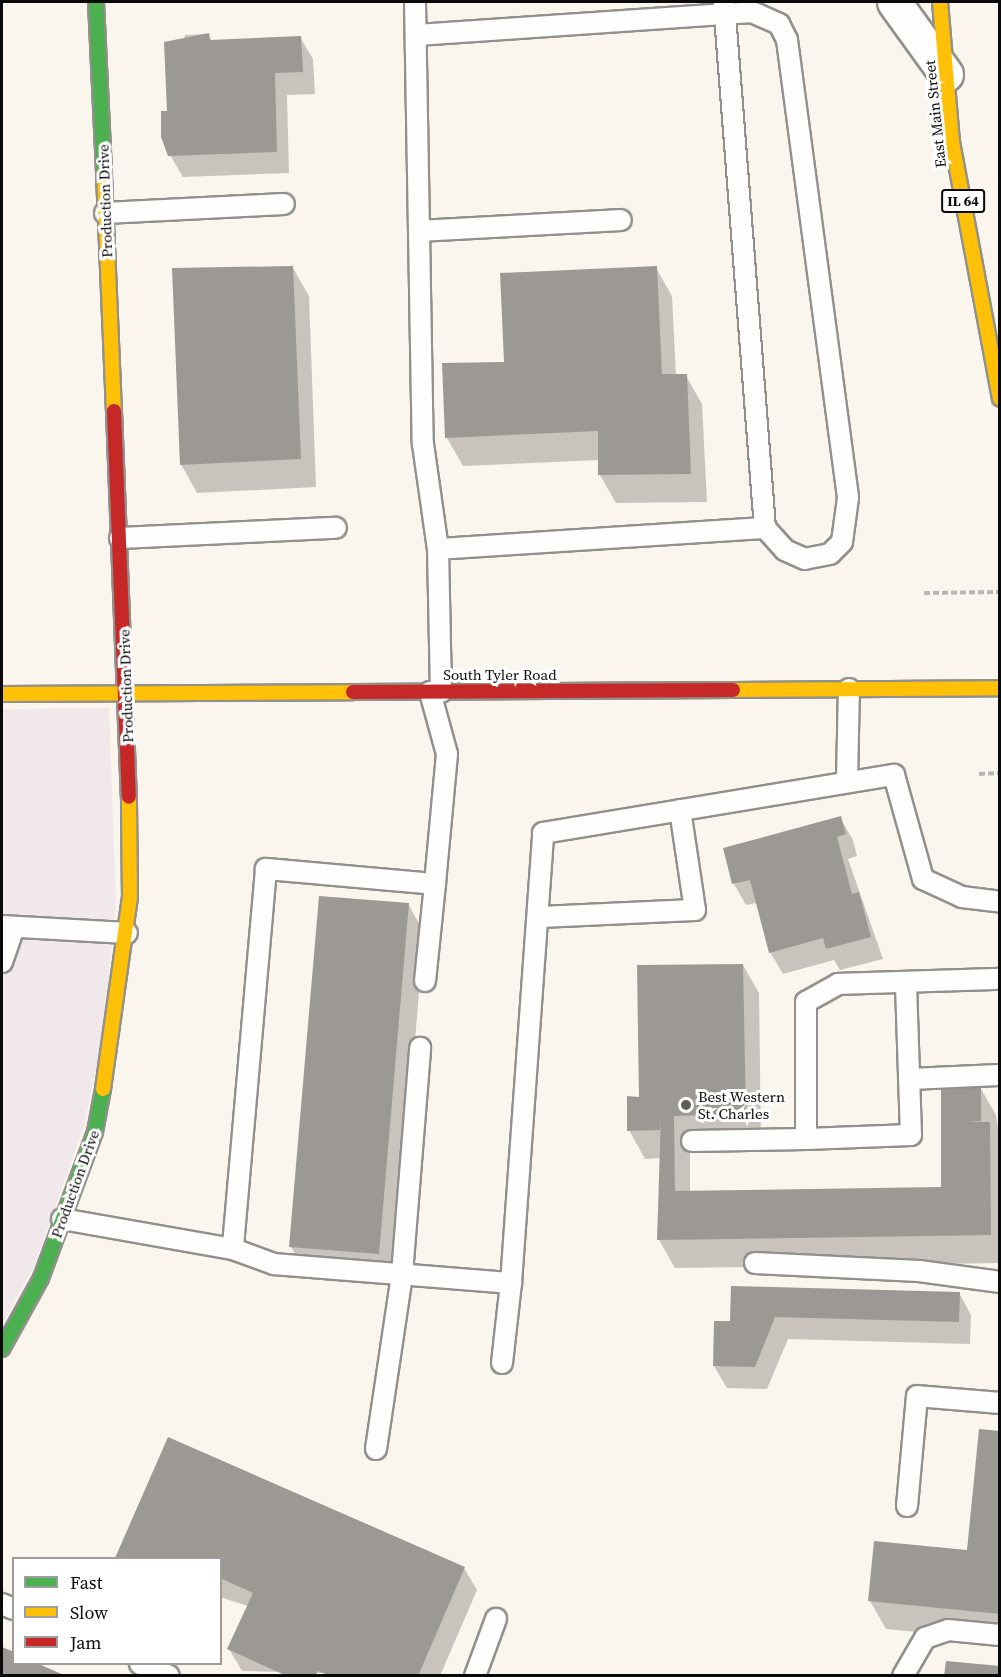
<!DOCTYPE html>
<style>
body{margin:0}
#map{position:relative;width:1001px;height:1677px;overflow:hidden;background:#faf6ed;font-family:"Source Serif 4",serif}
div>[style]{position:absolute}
.industrial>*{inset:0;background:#f0e8eb}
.shadow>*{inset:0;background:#0003}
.building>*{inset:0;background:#9c9893}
.path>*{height:4px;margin-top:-2px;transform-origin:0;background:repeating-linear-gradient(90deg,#b7b6b5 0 6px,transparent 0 9px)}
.roads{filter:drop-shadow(2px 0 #92908c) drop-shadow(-2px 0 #92908c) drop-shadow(0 2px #92908c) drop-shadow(0 -2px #92908c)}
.lane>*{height:20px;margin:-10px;padding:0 10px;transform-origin:10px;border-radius:10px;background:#fefefc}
.street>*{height:33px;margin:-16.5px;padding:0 16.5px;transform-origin:16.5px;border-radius:16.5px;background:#fefefc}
.fast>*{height:14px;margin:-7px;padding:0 7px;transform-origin:7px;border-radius:7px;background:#4caf50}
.slow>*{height:14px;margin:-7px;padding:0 7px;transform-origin:7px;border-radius:7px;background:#ffc107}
.jam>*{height:14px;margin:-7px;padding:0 7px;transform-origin:7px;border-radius:7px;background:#c62828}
.dots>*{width:16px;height:16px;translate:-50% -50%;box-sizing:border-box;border:3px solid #fff;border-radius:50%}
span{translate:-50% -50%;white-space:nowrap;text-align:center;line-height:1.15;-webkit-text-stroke:6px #fff;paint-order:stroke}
.shield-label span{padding:2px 4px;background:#fff;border:2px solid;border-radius:4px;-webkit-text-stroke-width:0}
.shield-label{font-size:14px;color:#0a0a0a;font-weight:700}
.street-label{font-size:15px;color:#0a0a0a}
.poi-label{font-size:15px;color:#0a0a0a}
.left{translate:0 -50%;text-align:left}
.frame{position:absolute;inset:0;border:3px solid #0a0a0a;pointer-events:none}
.legend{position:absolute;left:12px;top:1557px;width:210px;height:108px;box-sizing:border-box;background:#fff;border:2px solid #9d9d9d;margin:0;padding:8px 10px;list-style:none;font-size:18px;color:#0a0a0a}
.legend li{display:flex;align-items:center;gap:12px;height:30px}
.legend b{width:30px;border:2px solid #9d9d9d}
</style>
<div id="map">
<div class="industrial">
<div style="clip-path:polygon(109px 708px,116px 905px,102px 1041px,83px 1129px,34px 1266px,2px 1325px,2px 709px)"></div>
</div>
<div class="shadow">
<div style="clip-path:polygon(208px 34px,212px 41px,300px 37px,313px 59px,315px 94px,287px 95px,289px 173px,183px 177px,170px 155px,168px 112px,185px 35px)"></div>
<div style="clip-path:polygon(293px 268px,309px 296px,316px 487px,197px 493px,181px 464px)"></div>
<div style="clip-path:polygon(656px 268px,672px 296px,676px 376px,686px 376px,702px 404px,707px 502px,616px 503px,600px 475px,600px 460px,463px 466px,447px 438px,506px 363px)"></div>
<div style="clip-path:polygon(840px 818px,853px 840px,857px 856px,848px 859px,883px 959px,840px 970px,834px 960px,783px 974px,770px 952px,757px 903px,746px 905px,734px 884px)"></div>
<div style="clip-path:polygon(408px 904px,424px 932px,395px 1282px,307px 1275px,291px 1247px)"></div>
<div style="clip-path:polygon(743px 965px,759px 993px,761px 1142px,690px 1143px,690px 1192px,943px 1188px,980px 1087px,996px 1115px,1000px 1142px,1000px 1263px,675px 1268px,659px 1240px,661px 1158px,645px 1159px,629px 1130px,641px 1098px)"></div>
<div style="clip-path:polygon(959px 1293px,971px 1315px,970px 1344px,788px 1339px,767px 1389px,727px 1388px,714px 1366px,732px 1323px)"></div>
<div style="clip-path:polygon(1000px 1432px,1000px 1640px,886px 1629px,870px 1601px,969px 1552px)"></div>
<div style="clip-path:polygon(168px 1439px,464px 1568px,477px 1590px,440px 1676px,242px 1671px,229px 1649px,248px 1606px,220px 1597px,220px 1558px,117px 1558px)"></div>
<div style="clip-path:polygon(2px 1649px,14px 1654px,14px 1664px,35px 1664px,63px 1676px,2px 1676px)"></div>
</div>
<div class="building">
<div style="clip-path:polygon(209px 33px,210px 40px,301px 36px,303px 72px,275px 73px,277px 152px,168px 156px,161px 137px,161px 111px,167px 111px,164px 42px)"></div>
<div style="clip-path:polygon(293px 266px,301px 459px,180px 465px,172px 268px)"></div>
<div style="clip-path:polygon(657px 266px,662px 374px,687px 374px,691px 474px,598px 475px,598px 431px,445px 438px,442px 363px,504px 362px,500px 273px)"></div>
<div style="clip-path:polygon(841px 816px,846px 834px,837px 837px,852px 894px,859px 892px,871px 937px,826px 949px,823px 938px,769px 953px,750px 880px,732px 884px,723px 848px)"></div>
<div style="clip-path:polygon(319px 896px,409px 903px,379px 1254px,289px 1247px)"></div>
<div style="clip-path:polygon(743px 964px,746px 1114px,674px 1116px,675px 1191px,941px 1187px,941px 1086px,981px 1085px,981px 1121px,967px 1122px,990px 1122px,991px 1235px,657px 1240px,661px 1115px,660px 1130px,627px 1131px,627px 1096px,639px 1097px,637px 965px)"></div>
<div style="clip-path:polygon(731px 1286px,960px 1292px,959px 1322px,775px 1317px,755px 1367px,713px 1366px,714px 1321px,730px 1321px)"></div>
<div style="clip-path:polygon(979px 1429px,1000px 1431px,1000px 1614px,868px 1601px,874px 1541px,967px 1550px)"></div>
<div style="clip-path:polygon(168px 1437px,465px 1567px,418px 1676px,330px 1676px,318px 1671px,315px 1676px,287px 1676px,227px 1649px,253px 1593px,220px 1578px,220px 1558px,115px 1558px)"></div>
<div style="clip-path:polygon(2px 1647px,14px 1652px,14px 1664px,39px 1664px,66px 1676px,2px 1676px)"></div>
<div style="clip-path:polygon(946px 1661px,1000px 1666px,1000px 1676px,944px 1676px)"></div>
</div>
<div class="path">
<div style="left:924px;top:593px;width:76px;rotate:-0.8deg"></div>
<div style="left:979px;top:774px;width:21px;rotate:-3deg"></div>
</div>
<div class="roads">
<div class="lane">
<div style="left:415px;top:2px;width:442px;rotate:89deg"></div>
<div style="left:423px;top:444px;width:106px;rotate:81.9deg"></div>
<div style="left:417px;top:35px;width:336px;rotate:-3.9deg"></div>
<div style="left:752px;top:12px;width:30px;rotate:24deg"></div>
<div style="left:779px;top:24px;width:18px;rotate:63deg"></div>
<div style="left:787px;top:40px;width:462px;rotate:82.4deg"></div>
<div style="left:848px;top:498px;width:44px;rotate:97.8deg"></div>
<div style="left:842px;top:542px;width:17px;rotate:135deg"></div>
<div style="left:830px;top:554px;width:25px;rotate:169deg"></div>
<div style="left:805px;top:559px;width:22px;rotate:-156deg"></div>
<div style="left:785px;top:550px;width:30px;rotate:-132deg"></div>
<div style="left:105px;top:213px;width:179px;rotate:-2.9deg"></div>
<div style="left:419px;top:231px;width:202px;rotate:-3.1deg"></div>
<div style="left:120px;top:538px;width:216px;rotate:-2.7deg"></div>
<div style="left:430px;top:692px;width:64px;rotate:74.7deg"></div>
<div style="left:447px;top:754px;width:131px;rotate:95.3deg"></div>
<div style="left:435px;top:884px;width:170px;rotate:-174.9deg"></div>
<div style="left:266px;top:869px;width:381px;rotate:95deg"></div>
<div style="left:233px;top:1249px;width:44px;rotate:20.1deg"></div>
<div style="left:274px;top:1264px;width:238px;rotate:4.6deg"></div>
<div style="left:511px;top:1283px;width:451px;rotate:-85.9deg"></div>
<div style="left:543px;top:833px;width:356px;rotate:-9.4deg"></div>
<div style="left:894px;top:775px;width:108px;rotate:74.4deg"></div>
<div style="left:923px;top:879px;width:43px;rotate:24.8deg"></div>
<div style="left:962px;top:897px;width:38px;rotate:7deg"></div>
<div style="left:441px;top:692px;width:143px;rotate:-91.2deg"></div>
<div style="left:438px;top:549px;width:328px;rotate:-3.7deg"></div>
<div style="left:765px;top:528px;width:528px;rotate:-94.46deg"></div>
<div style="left:847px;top:781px;width:92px;rotate:-88.8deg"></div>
<div style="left:539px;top:917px;width:156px;rotate:-2.6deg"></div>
<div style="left:695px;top:910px;width:101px;rotate:-98.5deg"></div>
<div style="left:2px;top:926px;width:125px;rotate:3.2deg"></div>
<div style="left:2px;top:962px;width:36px;rotate:-71deg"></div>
<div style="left:425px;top:981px;width:98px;rotate:-84.1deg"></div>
<div style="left:909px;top:1079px;width:91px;rotate:-2.5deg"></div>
<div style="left:806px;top:1139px;width:105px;rotate:-2.2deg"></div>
<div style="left:911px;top:1135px;width:153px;rotate:-91.9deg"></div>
<div style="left:692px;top:1141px;width:114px;rotate:-1deg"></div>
<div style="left:806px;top:1139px;width:137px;rotate:-90deg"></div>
<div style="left:806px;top:1002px;width:37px;rotate:-29deg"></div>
<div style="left:838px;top:984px;width:162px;rotate:-1.8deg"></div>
<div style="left:62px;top:1219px;width:174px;rotate:10deg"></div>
<div style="left:755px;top:1263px;width:164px;rotate:2.8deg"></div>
<div style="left:919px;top:1271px;width:82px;rotate:7.7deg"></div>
<div style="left:502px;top:1363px;width:81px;rotate:-83.6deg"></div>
<div style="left:376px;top:1449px;width:177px;rotate:-81.5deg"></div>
<div style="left:402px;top:1274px;width:227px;rotate:-85.4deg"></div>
<div style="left:907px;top:1506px;width:110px;rotate:-84.8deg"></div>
<div style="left:917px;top:1396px;width:83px;rotate:4.8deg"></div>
<div style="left:2px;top:1604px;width:13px;rotate:23deg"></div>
<div style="left:140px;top:1664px;width:31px;rotate:22deg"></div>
<div style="left:475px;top:1676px;width:61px;rotate:-69.8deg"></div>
<div style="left:903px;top:1676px;width:44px;rotate:-59.9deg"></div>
<div style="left:925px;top:1638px;width:24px;rotate:-19deg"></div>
<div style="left:948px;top:1630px;width:52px;rotate:5.5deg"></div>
</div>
<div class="street">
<div style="left:894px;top:2px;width:89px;rotate:54.2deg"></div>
</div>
<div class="fast">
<div style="left:96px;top:2px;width:172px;rotate:87.3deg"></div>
<div style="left:2px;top:1349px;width:81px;rotate:-61.2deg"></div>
<div style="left:41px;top:1278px;width:156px;rotate:-69.7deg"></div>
<div style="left:95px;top:1132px;width:44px;rotate:-79.5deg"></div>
</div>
<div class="slow">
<div style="left:940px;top:2px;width:141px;rotate:85.1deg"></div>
<div style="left:952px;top:142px;width:261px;rotate:79.4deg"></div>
<div style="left:104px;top:174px;width:237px;rotate:87.6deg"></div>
<div style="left:733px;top:690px;width:267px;rotate:-0.4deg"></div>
<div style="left:2px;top:694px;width:351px;rotate:-0.3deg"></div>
<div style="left:103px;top:1089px;width:193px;rotate:-82deg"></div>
<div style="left:130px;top:898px;width:101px;rotate:-90.6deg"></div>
</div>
<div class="jam">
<div style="left:114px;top:411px;width:386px;rotate:87.8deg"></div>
<div style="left:353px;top:692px;width:380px;rotate:-0.3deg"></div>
</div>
</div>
<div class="dots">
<div style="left:686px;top:1105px;background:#5e5d59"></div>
</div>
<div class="shield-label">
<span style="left:963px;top:201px">IL 64</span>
</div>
<div class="street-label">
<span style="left:935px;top:114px;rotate:-96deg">East Main Street</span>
<span style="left:105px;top:201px;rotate:-92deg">Production Drive</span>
<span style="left:500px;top:675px">South Tyler Road</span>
<span style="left:126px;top:686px;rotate:-92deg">Production Drive</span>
<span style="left:75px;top:1184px;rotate:-70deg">Production Drive</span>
</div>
<div class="poi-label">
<span class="left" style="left:698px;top:1105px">Best Western<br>St. Charles</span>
</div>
<div class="frame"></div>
<ul class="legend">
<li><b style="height:8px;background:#4caf50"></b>Fast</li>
<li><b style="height:8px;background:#ffc107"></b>Slow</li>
<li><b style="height:8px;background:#c62828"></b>Jam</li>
</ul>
</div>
